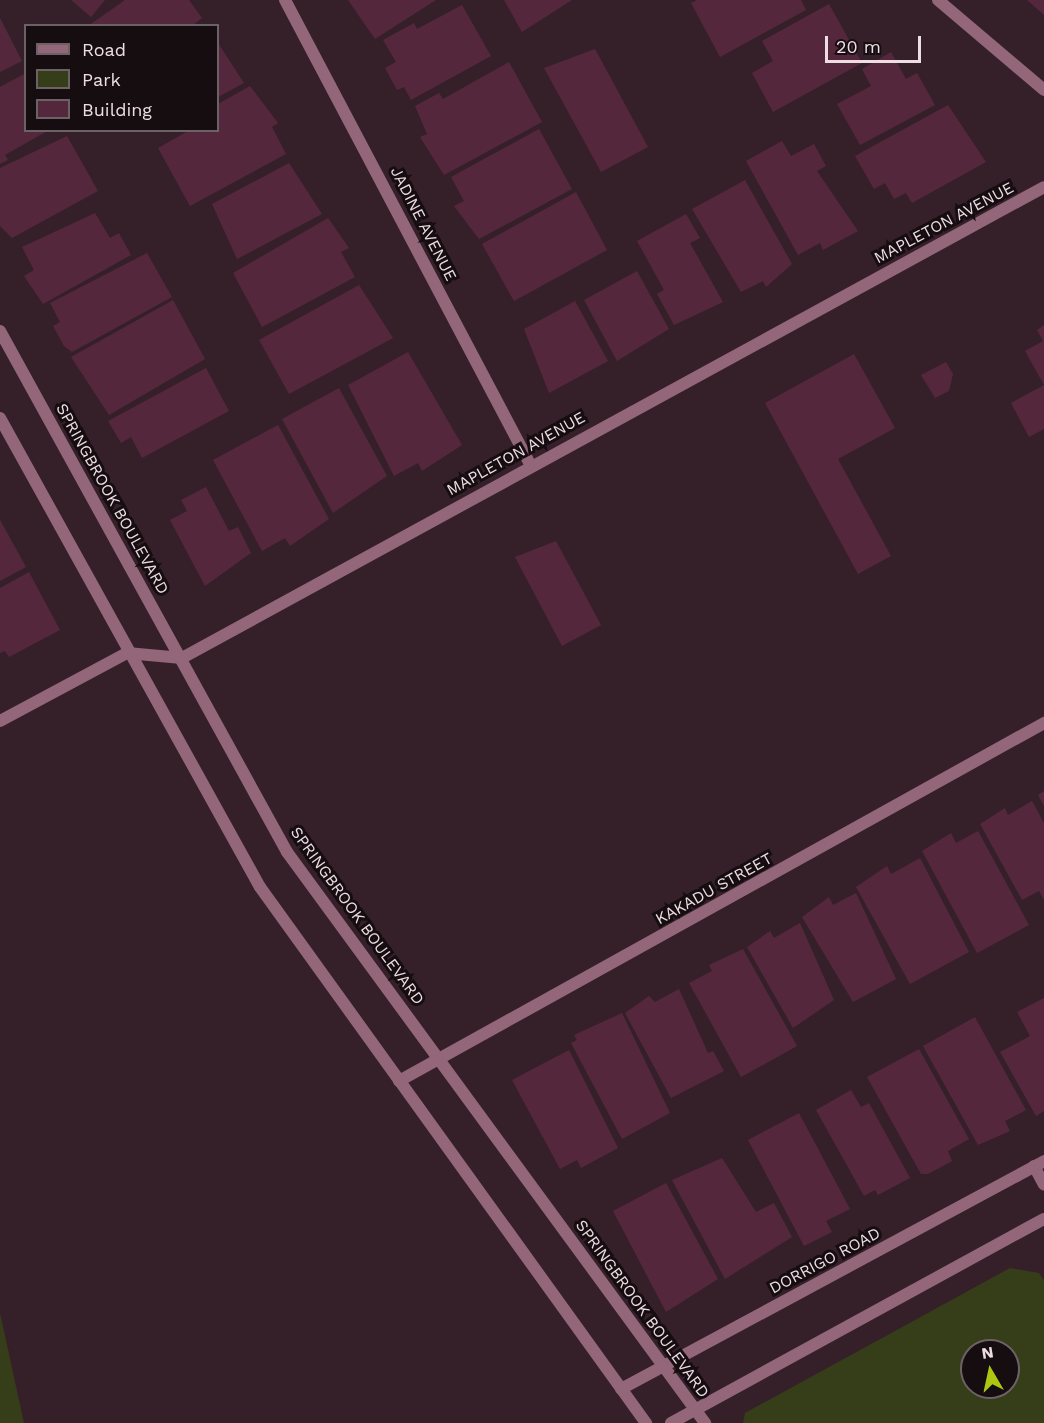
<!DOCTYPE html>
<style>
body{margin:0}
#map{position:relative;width:1044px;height:1423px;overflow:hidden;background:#352029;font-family:"Work Sans",sans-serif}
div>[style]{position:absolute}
.green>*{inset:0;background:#363d19}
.building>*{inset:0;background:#55273c}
.minor>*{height:12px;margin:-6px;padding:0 6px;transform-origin:6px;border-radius:6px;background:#936779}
.tertiary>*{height:12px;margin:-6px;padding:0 6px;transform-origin:6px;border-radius:6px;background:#936779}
span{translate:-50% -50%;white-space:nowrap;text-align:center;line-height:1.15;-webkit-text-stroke:6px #160d11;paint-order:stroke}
.street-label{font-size:16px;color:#eddee3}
.legend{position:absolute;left:24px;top:24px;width:195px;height:108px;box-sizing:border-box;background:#160d11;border:2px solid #6c6165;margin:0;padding:8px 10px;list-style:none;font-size:18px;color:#eddee3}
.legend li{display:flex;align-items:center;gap:12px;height:30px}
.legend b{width:30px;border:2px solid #6c6165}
.north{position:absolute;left:960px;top:1339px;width:60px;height:60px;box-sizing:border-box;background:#160d11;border:2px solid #6c6165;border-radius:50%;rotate:351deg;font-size:16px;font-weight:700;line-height:24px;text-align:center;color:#eddee3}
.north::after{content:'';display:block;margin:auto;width:21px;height:27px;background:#acc612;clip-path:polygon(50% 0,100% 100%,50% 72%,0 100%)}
.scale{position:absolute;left:825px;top:36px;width:96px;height:27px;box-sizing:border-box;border:3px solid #eddee3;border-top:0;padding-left:8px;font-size:18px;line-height:21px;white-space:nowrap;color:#eddee3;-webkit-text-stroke:4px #160d11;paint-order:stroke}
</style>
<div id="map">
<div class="green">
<div style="clip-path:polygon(evenodd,1010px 1268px,1039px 1273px,1044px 1280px,1044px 1423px,743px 1423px,745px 1413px,1010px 1268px,972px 1351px,1008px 1351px,1008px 1387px,972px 1387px,972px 1351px)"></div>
<div style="clip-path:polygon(0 1313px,24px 1423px,0 1423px)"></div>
</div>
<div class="building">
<div style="clip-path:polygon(71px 0,105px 0,91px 17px)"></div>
<div style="clip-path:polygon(125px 0,189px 0,202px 18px,192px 26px,88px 26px)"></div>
<div style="clip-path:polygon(348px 0,436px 0,375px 39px)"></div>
<div style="clip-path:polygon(504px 0,572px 0,522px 32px)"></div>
<div style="clip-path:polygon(697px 0,801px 0,806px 10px,720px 57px,691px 3px)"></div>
<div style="clip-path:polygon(1027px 0,1044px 0,1044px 15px)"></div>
<div style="clip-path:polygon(829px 4px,862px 63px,773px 112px,752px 73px,773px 61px,762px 41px)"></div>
<div style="clip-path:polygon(462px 5px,491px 56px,411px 100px,404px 87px,397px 90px,385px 68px,396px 62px,383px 40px,414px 23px,417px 29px)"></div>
<div style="clip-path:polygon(0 18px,22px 61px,0 72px)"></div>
<div style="clip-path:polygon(218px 43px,244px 83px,218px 97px)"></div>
<div style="clip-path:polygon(595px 49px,648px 147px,601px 172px,544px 68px)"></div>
<div style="clip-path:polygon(891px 52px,906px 79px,917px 73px,935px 105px,860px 145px,837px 104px,871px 86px,862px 69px)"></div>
<div style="clip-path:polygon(509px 62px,542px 122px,444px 175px,420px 137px,427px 134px,415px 106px,439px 93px,443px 99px)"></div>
<div style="clip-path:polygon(26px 73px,26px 130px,49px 130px,5px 155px,8px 160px,0 164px,0 87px)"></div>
<div style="clip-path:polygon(250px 86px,278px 123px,272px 127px,286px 154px,190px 206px,158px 148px,190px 130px,218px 130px,218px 104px)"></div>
<div style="clip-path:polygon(948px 105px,986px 162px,912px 203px,906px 193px,894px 199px,885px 183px,874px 189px,855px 156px)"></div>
<div style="clip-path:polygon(539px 129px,572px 189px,479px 239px,454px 206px,464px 201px,451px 177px)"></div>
<div style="clip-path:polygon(67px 136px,98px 191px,12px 238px,0 226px,0 168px)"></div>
<div style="clip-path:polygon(782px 141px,791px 156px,814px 144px,826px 166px,817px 171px,858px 231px,823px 250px,820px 243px,798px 255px,746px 161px)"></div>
<div style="clip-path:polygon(289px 163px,322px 214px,237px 259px,212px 204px)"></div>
<div style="clip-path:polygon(745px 180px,792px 264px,766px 287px,763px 281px,741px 292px,692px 209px)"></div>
<div style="clip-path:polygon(576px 192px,607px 250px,514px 301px,482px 244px)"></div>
<div style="clip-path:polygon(95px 213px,110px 238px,119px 233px,131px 255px,43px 304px,24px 276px,34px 270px,22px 247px)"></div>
<div style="clip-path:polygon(686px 214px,700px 238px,690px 243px,723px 302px,674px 325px,657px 294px,664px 290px,637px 241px)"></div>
<div style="clip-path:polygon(328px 218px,349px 248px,341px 252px,355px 277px,262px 327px,233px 273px)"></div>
<div style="clip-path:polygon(147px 253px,172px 297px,72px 352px,64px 346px,53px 326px,60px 322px,50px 303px)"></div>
<div style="clip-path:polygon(637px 271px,669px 329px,617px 361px,584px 300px)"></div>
<div style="clip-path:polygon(359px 285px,393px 338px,289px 394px,259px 340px)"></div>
<div style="clip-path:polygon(173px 300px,205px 359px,109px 415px,71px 357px)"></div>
<div style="clip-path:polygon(575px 301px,608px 361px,549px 393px,524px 329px)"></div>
<div style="clip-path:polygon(1044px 325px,1044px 429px,1029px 437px,1011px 403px,1044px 385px,1025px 351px,1043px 341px,1037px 330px)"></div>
<div style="clip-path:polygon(408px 352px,462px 445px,422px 471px,418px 463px,394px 476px,348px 385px)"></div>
<div style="clip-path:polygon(854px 354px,895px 428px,838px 459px,891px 556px,858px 574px,765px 403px)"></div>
<div style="clip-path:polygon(946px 362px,953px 374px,949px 391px,935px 398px,921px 375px)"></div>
<div style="clip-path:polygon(206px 368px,229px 411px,142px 458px,131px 437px,121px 443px,108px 421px)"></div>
<div style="clip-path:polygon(339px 388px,387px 476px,333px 513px,282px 419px)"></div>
<div style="clip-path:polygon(278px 425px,329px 519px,290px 546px,285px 538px,262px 551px,213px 460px)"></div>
<div style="clip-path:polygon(206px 487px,229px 531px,238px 527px,251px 553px,205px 586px,170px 520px,187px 511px,181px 500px)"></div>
<div style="clip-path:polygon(0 520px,26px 567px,0 581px)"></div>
<div style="clip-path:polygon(556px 541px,601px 625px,562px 646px,515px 557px)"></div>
<div style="clip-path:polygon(29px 572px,60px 630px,9px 657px,5px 651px,0 653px,0 588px)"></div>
<div style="clip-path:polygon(1044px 791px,1044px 806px,1038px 795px)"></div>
<div style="clip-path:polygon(1032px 801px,1044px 823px,1044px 900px,1039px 891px,1022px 900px,980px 824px,1005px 808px,1008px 815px)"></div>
<div style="clip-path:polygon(978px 831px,1029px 925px,977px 953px,922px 851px,951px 833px,956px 843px)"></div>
<div style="clip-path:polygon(920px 858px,969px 952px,910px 984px,856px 887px,887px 866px,891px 874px)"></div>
<div style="clip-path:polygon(856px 893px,896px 979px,853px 1002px,802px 917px,829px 897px,833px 905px)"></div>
<div style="clip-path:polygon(800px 923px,834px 1000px,793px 1028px,747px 947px,770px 931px,774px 938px)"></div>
<div style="clip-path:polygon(743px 949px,797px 1046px,741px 1077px,689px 983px,712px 971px,709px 965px)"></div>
<div style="clip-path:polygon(679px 989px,708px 1053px,713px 1051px,724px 1071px,671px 1098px,625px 1013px,649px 996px,655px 1002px)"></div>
<div style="clip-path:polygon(1044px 998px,1044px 1111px,1036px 1116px,1000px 1052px,1030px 1036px,1017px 1012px)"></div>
<div style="clip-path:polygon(622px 1013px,670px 1113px,622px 1139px,571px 1043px,577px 1040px,574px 1035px)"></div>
<div style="clip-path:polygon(975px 1017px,1026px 1110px,1005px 1121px,1010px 1131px,978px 1145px,923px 1046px)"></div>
<div style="clip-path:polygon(919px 1049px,969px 1139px,948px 1151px,952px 1161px,928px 1174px,921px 1174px,867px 1077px)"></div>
<div style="clip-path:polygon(569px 1050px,618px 1148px,581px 1168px,577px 1160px,560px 1169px,512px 1080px)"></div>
<div style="clip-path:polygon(851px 1090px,861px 1107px,869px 1103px,910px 1178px,878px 1195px,875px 1190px,864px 1196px,816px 1110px)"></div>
<div style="clip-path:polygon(799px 1113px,850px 1209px,826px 1221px,832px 1232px,804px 1246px,748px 1140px)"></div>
<div style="clip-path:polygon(722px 1158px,756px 1212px,774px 1203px,792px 1237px,725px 1279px,672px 1180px)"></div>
<div style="clip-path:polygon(666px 1183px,718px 1279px,666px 1312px,613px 1211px)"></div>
</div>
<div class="minor">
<div style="left:285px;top:0;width:525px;rotate:62.17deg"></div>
<div style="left:0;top:331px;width:595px;rotate:61.15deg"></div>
<div style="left:287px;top:852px;width:708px;rotate:53.79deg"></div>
<div style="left:0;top:418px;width:536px;rotate:61deg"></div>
<div style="left:260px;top:887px;width:661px;rotate:54.24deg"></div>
<div style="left:0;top:721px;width:144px;rotate:-28.2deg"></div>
<div style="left:127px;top:653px;width:55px;rotate:5.2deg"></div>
<div style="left:182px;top:658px;width:982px;rotate:-28.65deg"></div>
<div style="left:399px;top:1081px;width:738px;rotate:-29.03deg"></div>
<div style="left:1034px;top:1166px;width:21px;rotate:62deg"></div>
<div style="left:621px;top:1389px;width:481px;rotate:-28.3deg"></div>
<div style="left:671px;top:1423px;width:425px;rotate:-28.7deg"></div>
</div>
<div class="tertiary">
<div style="left:938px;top:0;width:139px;rotate:40.3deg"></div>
</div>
<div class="street-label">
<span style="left:944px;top:223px;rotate:-28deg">MAPLETON AVENUE</span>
<span style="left:423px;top:224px;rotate:63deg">JADINE AVENUE</span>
<span style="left:516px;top:454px;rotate:-29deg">MAPLETON AVENUE</span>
<span style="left:112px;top:499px;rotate:61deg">SPRINGBROOK BOULEVARD</span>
<span style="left:714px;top:889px;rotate:-29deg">KAKADU STREET</span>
<span style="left:357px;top:916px;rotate:54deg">SPRINGBROOK BOULEVARD</span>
<span style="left:825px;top:1261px;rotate:-28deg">DORRIGO ROAD</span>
<span style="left:642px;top:1309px;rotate:54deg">SPRINGBROOK BOULEVARD</span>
</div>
<ul class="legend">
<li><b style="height:8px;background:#936779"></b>Road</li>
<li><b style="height:16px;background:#363d19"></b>Park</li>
<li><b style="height:16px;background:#55273c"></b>Building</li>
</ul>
<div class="north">N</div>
<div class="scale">20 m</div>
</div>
